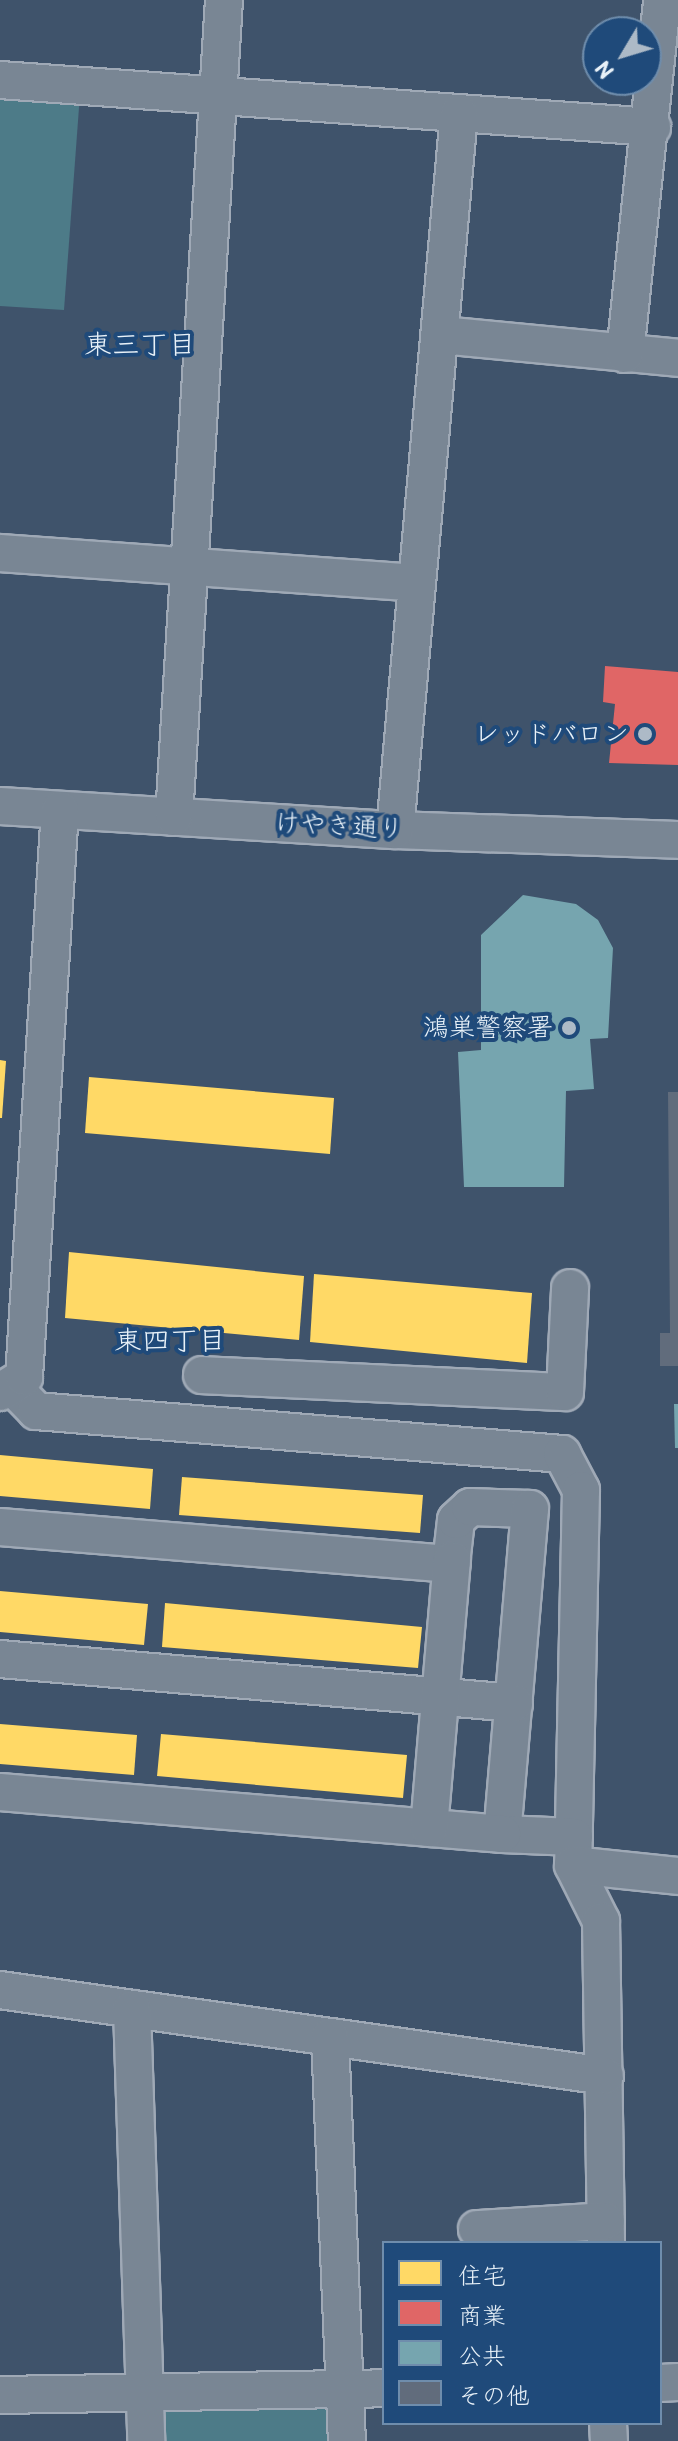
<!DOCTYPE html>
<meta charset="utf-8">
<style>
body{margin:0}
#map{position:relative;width:678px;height:2441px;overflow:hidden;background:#3f536b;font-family:Itim,"Klee One",sans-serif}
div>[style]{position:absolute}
.green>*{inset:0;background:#4d7b88}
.homes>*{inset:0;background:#ffd966}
.shops>*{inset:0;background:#e06666}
.public>*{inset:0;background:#76a5af}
.building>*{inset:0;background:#616c7c}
.roads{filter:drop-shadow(2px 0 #9fa9b6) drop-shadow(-2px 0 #9fa9b6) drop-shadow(0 2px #9fa9b6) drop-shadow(0 -2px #9fa9b6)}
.minor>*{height:36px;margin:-18px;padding:0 18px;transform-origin:18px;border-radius:18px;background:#798694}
.dots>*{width:22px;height:22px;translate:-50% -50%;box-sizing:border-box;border:4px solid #1f4a7a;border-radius:50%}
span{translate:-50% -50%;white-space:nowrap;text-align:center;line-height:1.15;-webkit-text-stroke:8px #1f4a7a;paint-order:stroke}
.poi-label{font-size:26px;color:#e8f1f8}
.right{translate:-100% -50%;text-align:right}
.street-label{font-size:26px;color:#e8f1f8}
.neighbourhood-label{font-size:28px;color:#e8f1f8}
.legend{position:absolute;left:382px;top:2241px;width:280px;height:184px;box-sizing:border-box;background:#1f4a7a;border:2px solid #6f8dac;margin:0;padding:10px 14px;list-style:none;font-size:24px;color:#e8f1f8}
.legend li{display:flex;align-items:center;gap:16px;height:40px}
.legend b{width:40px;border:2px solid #6f8dac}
.north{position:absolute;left:582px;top:16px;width:80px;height:80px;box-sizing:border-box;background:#1f4a7a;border:2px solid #6f8dac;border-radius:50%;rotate:232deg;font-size:22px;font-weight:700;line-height:32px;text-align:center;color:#e8f1f8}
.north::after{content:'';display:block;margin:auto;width:28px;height:36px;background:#adbac7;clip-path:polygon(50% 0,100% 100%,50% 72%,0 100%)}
</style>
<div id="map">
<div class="green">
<div style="clip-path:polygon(0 89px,80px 94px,64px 310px,0 306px)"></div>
<div style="clip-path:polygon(331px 2402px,338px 2441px,160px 2441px,160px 2412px,168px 2404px)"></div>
</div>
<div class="homes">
<div style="clip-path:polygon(0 1060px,6px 1061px,2px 1118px,0 1118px)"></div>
<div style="clip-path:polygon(89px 1077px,334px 1098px,330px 1154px,85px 1133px)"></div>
<div style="clip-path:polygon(69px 1252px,304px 1276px,299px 1340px,65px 1318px)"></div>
<div style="clip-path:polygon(314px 1274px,532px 1293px,527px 1363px,310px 1342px)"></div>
<div style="clip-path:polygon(0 1455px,153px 1469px,150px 1509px,0 1496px)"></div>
<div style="clip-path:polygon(182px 1477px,423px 1495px,420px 1533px,179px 1515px)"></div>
<div style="clip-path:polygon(0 1591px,148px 1604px,144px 1645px,0 1632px)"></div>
<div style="clip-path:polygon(165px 1603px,422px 1627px,418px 1668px,162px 1647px)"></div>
<div style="clip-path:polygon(0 1724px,137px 1735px,134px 1775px,0 1764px)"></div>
<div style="clip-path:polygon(161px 1734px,407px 1755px,403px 1798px,157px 1776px)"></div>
</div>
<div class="shops">
<div style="clip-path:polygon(605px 666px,678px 672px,678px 765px,609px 763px,615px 704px,603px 702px)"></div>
</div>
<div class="public">
<div style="clip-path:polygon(523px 895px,576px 904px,598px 920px,613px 948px,608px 1038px,590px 1039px,594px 1089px,566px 1091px,564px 1187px,464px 1187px,458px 1052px,481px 1050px,481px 935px)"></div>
<div style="clip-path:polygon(674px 1404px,678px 1404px,678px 1448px,675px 1448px)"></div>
</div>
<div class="building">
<div style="clip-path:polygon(668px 1092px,678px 1092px,678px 1366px,660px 1366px,660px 1333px,670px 1333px)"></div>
</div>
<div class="roads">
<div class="minor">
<div style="left:0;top:80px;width:654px;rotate:4.12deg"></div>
<div style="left:441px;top:335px;width:238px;rotate:5.5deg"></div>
<div style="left:625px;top:354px;width:356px;rotate:-84deg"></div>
<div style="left:0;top:553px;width:417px;rotate:4.1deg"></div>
<div style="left:0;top:806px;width:396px;rotate:3.5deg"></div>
<div style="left:395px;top:830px;width:283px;rotate:2deg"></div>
<div style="left:174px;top:817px;width:819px;rotate:-86.5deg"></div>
<div style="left:395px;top:830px;width:719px;rotate:-84.89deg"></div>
<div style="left:202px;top:1375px;width:363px;rotate:2.7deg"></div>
<div style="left:565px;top:1392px;width:104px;rotate:-87.2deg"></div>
<div style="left:13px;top:1387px;width:33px;rotate:46deg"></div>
<div style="left:36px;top:1411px;width:528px;rotate:4.67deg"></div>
<div style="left:562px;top:1454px;width:41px;rotate:62.2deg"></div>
<div style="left:581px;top:1490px;width:375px;rotate:91.2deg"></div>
<div style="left:573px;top:1865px;width:63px;rotate:63.4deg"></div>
<div style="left:601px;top:1921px;width:322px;rotate:89.1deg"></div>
<div style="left:0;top:1392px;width:28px;rotate:-32deg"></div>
<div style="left:24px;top:1377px;width:568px;rotate:-86.37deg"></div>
<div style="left:0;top:1527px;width:453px;rotate:4.7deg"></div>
<div style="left:451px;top:1564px;width:44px;rotate:-83.5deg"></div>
<div style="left:456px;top:1520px;width:19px;rotate:-43deg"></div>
<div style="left:470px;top:1507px;width:60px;rotate:1.9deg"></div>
<div style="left:530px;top:1509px;width:326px;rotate:94.9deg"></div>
<div style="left:502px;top:1834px;width:72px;rotate:2.4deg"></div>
<div style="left:0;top:1659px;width:516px;rotate:4.89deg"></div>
<div style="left:0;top:1792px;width:504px;rotate:4.78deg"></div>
<div style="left:429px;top:1828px;width:269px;rotate:-85.1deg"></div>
<div style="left:573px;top:1865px;width:106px;rotate:6deg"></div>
<div style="left:0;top:1990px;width:611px;rotate:8.09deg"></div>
<div style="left:132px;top:2009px;width:432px;rotate:88.1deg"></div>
<div style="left:330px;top:2037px;width:404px;rotate:87.6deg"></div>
<div style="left:477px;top:2229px;width:129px;rotate:-3.5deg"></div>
<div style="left:660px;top:2383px;width:18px;rotate:-3deg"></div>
<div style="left:0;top:2395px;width:384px;rotate:-1deg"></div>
<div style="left:608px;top:2423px;width:18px;rotate:87deg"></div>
</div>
</div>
<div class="dots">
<div style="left:645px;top:734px;background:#adbac7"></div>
<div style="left:569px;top:1028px;background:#adbac7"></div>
</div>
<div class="poi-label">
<span class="right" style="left:629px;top:734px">レッドバロン</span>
<span class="right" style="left:553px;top:1028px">鴻巣警察署</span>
</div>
<div class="street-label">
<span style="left:339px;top:826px;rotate:3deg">けやき通り</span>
</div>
<div class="neighbourhood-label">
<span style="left:140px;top:344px">東三丁目</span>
<span style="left:170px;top:1340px">東四丁目</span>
</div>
<ul class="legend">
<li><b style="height:22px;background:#ffd966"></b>住宅</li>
<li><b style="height:22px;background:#e06666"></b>商業</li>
<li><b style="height:22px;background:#76a5af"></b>公共</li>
<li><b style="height:22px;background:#616c7c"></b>その他</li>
</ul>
<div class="north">N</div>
</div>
